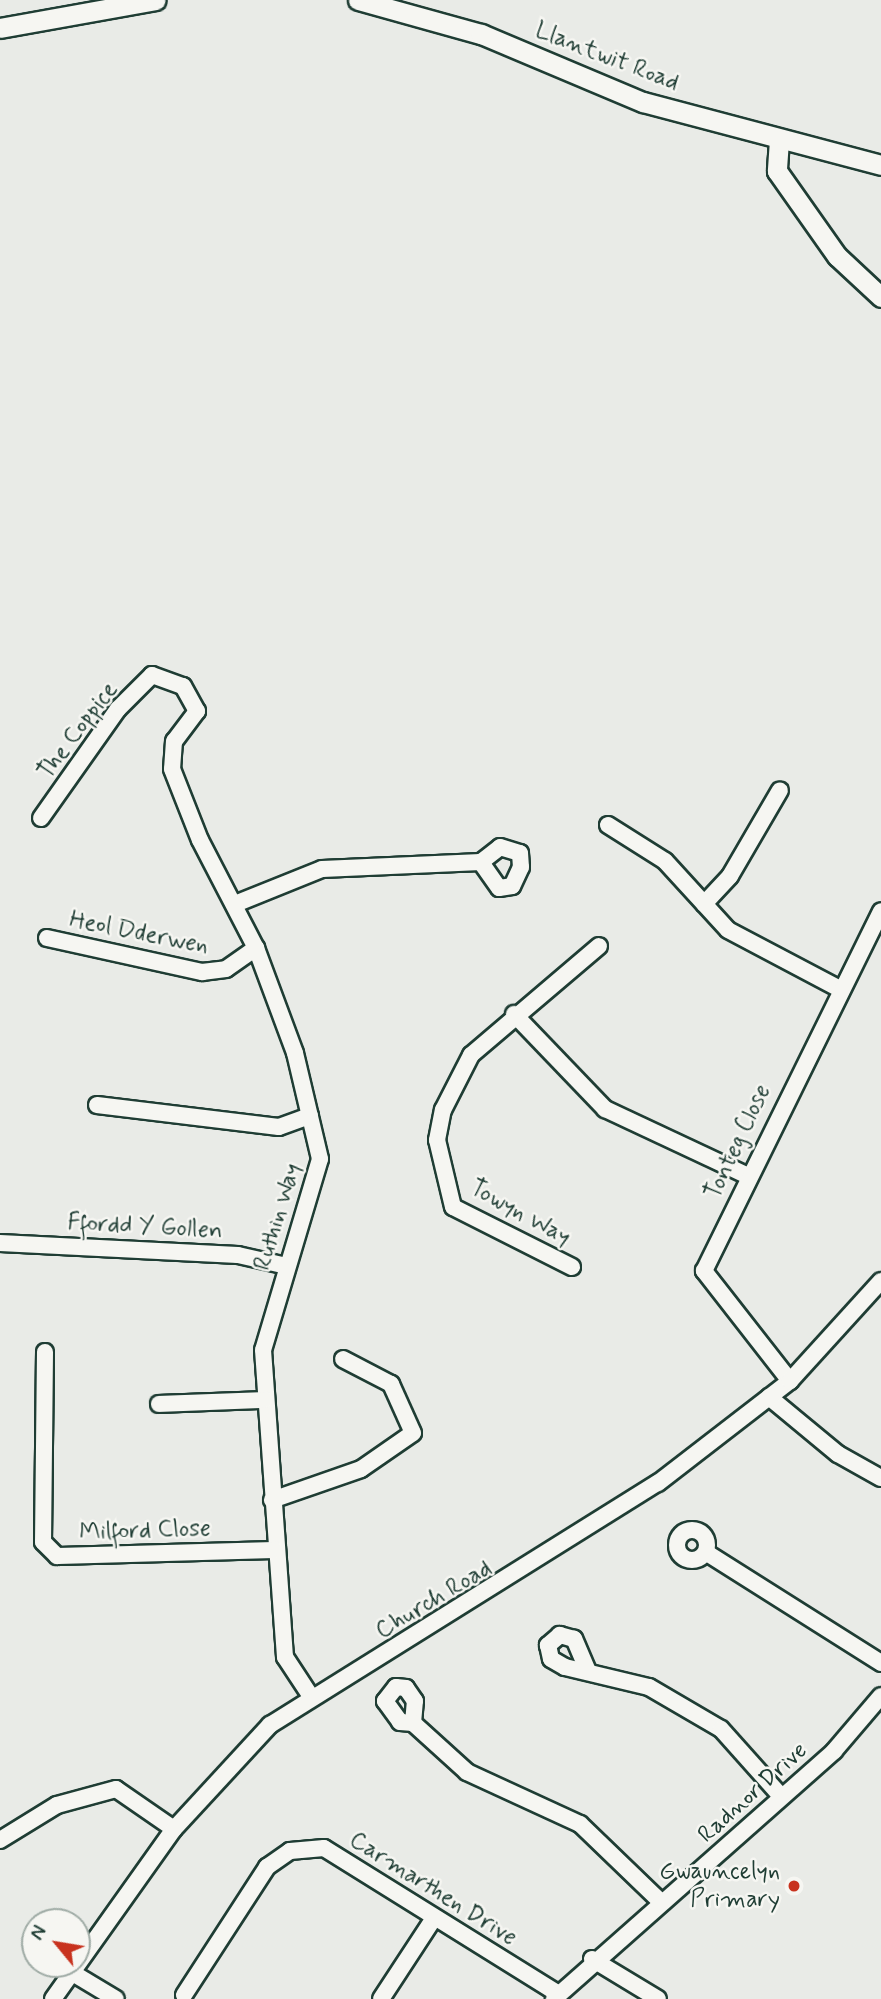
<!DOCTYPE html>
<style>
body{margin:0}
#map{position:relative;width:881px;height:1999px;overflow:hidden;background:#e9ebe7;font-family:Mynerve,sans-serif}
div>[style]{position:absolute}
.roads{filter:drop-shadow(2px 0 #1f3d34) drop-shadow(-2px 0 #1f3d34) drop-shadow(0 2px #1f3d34) drop-shadow(0 -2px #1f3d34)}
.minor>*{height:16px;margin:-8px;padding:0 8px;transform-origin:8px;border-radius:8px;background:#f6f6f2}
.minor>.ring{margin:-8px;padding:0;box-sizing:content-box;background:none;border:16px solid #f6f6f2;border-radius:50%}
.major>*{height:19px;margin:-9.5px;padding:0 9.5px;transform-origin:9.5px;border-radius:9.5px;background:#f6f6f2}
.dots>*{width:19px;height:19px;translate:-50% -50%;box-sizing:border-box;border:4px solid #f6f6f2;border-radius:50%}
span{translate:-50% -50%;white-space:nowrap;text-align:center;line-height:1.15;-webkit-text-stroke:5px #f6f6f2;paint-order:stroke}
.street-label{font-size:24px;color:#1f3d34}
.poi-label{font-size:24px;color:#1f3d34}
.right{translate:-100% -50%;text-align:right}
.north{position:absolute;left:21px;top:1908px;width:70px;height:70px;box-sizing:border-box;background:#f6f6f2;border:2px solid #a0aca6;border-radius:50%;rotate:300deg;font-size:19px;font-weight:700;line-height:28px;text-align:center;color:#1f3d34}
.north::after{content:'';display:block;margin:auto;width:24px;height:32px;background:#c8321e;clip-path:polygon(50% 0,100% 100%,50% 72%,0 100%)}
</style>
<div id="map">
<div class="roads">
<div class="minor">
<div style="left:41px;top:818px;width:133px;rotate:-54.8deg"></div>
<div style="left:118px;top:709px;width:48px;rotate:-45deg"></div>
<div style="left:152px;top:675px;width:33px;rotate:20deg"></div>
<div style="left:183px;top:686px;width:29px;rotate:61deg"></div>
<div style="left:197px;top:711px;width:38px;rotate:127deg"></div>
<div style="left:174px;top:741px;width:28px;rotate:94deg"></div>
<div style="left:172px;top:769px;width:76px;rotate:68.5deg"></div>
<div style="left:200px;top:840px;width:122px;rotate:62.6deg"></div>
<div style="left:256px;top:948px;width:112px;rotate:69.6deg"></div>
<div style="left:295px;top:1053px;width:109px;rotate:76.7deg"></div>
<div style="left:320px;top:1159px;width:199px;rotate:106.6deg"></div>
<div style="left:263px;top:1350px;width:308px;rotate:85.9deg"></div>
<div style="left:285px;top:1657px;width:45px;rotate:56.7deg"></div>
<div style="left:608px;top:825px;width:67px;rotate:32.3deg"></div>
<div style="left:665px;top:861px;width:93px;rotate:47.6deg"></div>
<div style="left:728px;top:930px;width:124px;rotate:27.8deg"></div>
<div style="left:235px;top:904px;width:94px;rotate:-21.9deg"></div>
<div style="left:322px;top:869px;width:159px;rotate:-2.5deg"></div>
<div style="left:481px;top:862px;width:24px;rotate:-38deg"></div>
<div style="left:500px;top:847px;width:21px;rotate:17deg"></div>
<div style="left:520px;top:853px;width:14px;rotate:86deg"></div>
<div style="left:521px;top:867px;width:21px;rotate:115deg"></div>
<div style="left:512px;top:886px;width:13px;rotate:171deg"></div>
<div style="left:499px;top:888px;width:32px;rotate:-125deg"></div>
<div style="left:704px;top:904px;width:38px;rotate:-47deg"></div>
<div style="left:730px;top:876px;width:99px;rotate:-59.8deg"></div>
<div style="left:47px;top:938px;width:159px;rotate:12.4deg"></div>
<div style="left:202px;top:972px;width:24px;rotate:-7deg"></div>
<div style="left:226px;top:969px;width:37px;rotate:-35deg"></div>
<div style="left:514px;top:1014px;width:132px;rotate:46.2deg"></div>
<div style="left:605px;top:1109px;width:156px;rotate:25.1deg"></div>
<div style="left:97px;top:1105px;width:183px;rotate:6.9deg"></div>
<div style="left:279px;top:1127px;width:33px;rotate:-20deg"></div>
<div style="left:0;top:1243px;width:238px;rotate:2.9deg"></div>
<div style="left:238px;top:1255px;width:50px;rotate:12.7deg"></div>
<div style="left:572px;top:1267px;width:133px;rotate:-153.2deg"></div>
<div style="left:453px;top:1207px;width:69px;rotate:-103.4deg"></div>
<div style="left:437px;top:1140px;width:31px;rotate:-79deg"></div>
<div style="left:443px;top:1110px;width:62px;rotate:-63deg"></div>
<div style="left:471px;top:1055px;width:168px;rotate:-40.4deg"></div>
<div style="left:45px;top:1352px;width:190px;rotate:90.6deg"></div>
<div style="left:43px;top:1542px;width:20px;rotate:45deg"></div>
<div style="left:57px;top:1556px;width:218px;rotate:-1.6deg"></div>
<div style="left:790px;top:1381px;width:140px;rotate:-128deg"></div>
<div style="left:704px;top:1271px;width:401px;rotate:-63.8deg"></div>
<div style="left:769px;top:1397px;width:89px;rotate:39.6deg"></div>
<div style="left:838px;top:1454px;width:49px;rotate:29.2deg"></div>
<div style="left:159px;top:1404px;width:106px;rotate:-2.2deg"></div>
<div style="left:272px;top:1500px;width:94px;rotate:-19.2deg"></div>
<div style="left:361px;top:1469px;width:63px;rotate:-34.7deg"></div>
<div style="left:413px;top:1433px;width:54px;rotate:-114.2deg"></div>
<div style="left:391px;top:1384px;width:54px;rotate:-152.5deg"></div>
<div class="ring" style="left:677px;top:1530px;width:14px;height:14px"></div>
<div style="left:707px;top:1553px;width:206px;rotate:32.3deg"></div>
<div style="left:587px;top:1669px;width:33px;rotate:-113deg"></div>
<div style="left:574px;top:1639px;width:15px;rotate:-164deg"></div>
<div style="left:560px;top:1635px;width:16px;rotate:140deg"></div>
<div style="left:548px;top:1645px;width:14px;rotate:78deg"></div>
<div style="left:551px;top:1659px;width:16px;rotate:30deg"></div>
<div style="left:565px;top:1667px;width:86px;rotate:13.4deg"></div>
<div style="left:649px;top:1687px;width:83px;rotate:30.3deg"></div>
<div style="left:721px;top:1729px;width:90px;rotate:48.2deg"></div>
<div style="left:413px;top:1723px;width:22px;rotate:-85deg"></div>
<div style="left:415px;top:1701px;width:16px;rotate:-125deg"></div>
<div style="left:406px;top:1688px;width:10px;rotate:-174deg"></div>
<div style="left:396px;top:1687px;width:18px;rotate:128deg"></div>
<div style="left:385px;top:1701px;width:26px;rotate:54deg"></div>
<div style="left:400px;top:1722px;width:13px;rotate:4deg"></div>
<div style="left:413px;top:1723px;width:73px;rotate:42.2deg"></div>
<div style="left:467px;top:1772px;width:124px;rotate:24.7deg"></div>
<div style="left:580px;top:1824px;width:112px;rotate:43.9deg"></div>
<div style="left:0;top:1840px;width:67px;rotate:-31.6deg"></div>
<div style="left:57px;top:1805px;width:61px;rotate:-15.2deg"></div>
<div style="left:116px;top:1789px;width:70px;rotate:34.6deg"></div>
<div style="left:592px;top:1959px;width:77px;rotate:31.2deg"></div>
<div style="left:71px;top:1972px;width:52px;rotate:31deg"></div>
<div style="left:184px;top:1995px;width:153px;rotate:-57deg"></div>
<div style="left:267px;top:1867px;width:28px;rotate:-35deg"></div>
<div style="left:290px;top:1851px;width:34px;rotate:-5deg"></div>
<div style="left:324px;top:1848px;width:277px;rotate:31.9deg"></div>
<div style="left:53px;top:1999px;width:209px;rotate:-54.6deg"></div>
<div style="left:174px;top:1829px;width:142px;rotate:-47.3deg"></div>
<div style="left:270px;top:1725px;width:457px;rotate:-32deg"></div>
<div style="left:658px;top:1483px;width:167px;rotate:-37.7deg"></div>
<div style="left:790px;top:1381px;width:135px;rotate:-47.7deg"></div>
<div style="left:381px;top:1999px;width:97px;rotate:-56.8deg"></div>
<div style="left:554px;top:1999px;width:374px;rotate:-41.5deg"></div>
<div style="left:834px;top:1751px;width:72px;rotate:-49.5deg"></div>
</div>
<div class="major">
<div style="left:358px;top:0;width:128px;rotate:15.5deg"></div>
<div style="left:481px;top:34px;width:176px;rotate:22.8deg"></div>
<div style="left:643px;top:102px;width:246px;rotate:14.8deg"></div>
<div style="left:0;top:28px;width:158px;rotate:-10.2deg"></div>
<div style="left:779px;top:140px;width:31px;rotate:94deg"></div>
<div style="left:777px;top:171px;width:104px;rotate:54.8deg"></div>
<div style="left:837px;top:256px;width:60px;rotate:43deg"></div>
</div>
</div>
<div class="dots">
<div style="left:794px;top:1886px;background:#c8321e"></div>
</div>
<div class="street-label">
<span style="left:607px;top:57px;rotate:21deg">Llantwit Road</span>
<span style="left:78px;top:731px;rotate:-53deg">The Coppice</span>
<span style="left:139px;top:933px;rotate:11deg">Heol Dderwen</span>
<span style="left:738px;top:1142px;rotate:-65deg">Tonteg Close</span>
<span style="left:520px;top:1213px;rotate:29deg">Towyn Way</span>
<span style="left:278px;top:1217px;rotate:-73deg">Ruthin Way</span>
<span style="left:145px;top:1227px;rotate:3deg">Ffordd Y Gollen</span>
<span style="left:145px;top:1531px;rotate:-2deg">Milford Close</span>
<span style="left:434px;top:1600px;rotate:-31deg">Church Road</span>
<span style="left:753px;top:1793px;rotate:-42deg">Radnor Drive</span>
<span style="left:433px;top:1889px;rotate:32deg">Carmarthen Drive</span>
</div>
<div class="poi-label">
<span class="right" style="left:780px;top:1886px">Gwauncelyn<br>Primary</span>
</div>
<div class="north">N</div>
</div>
